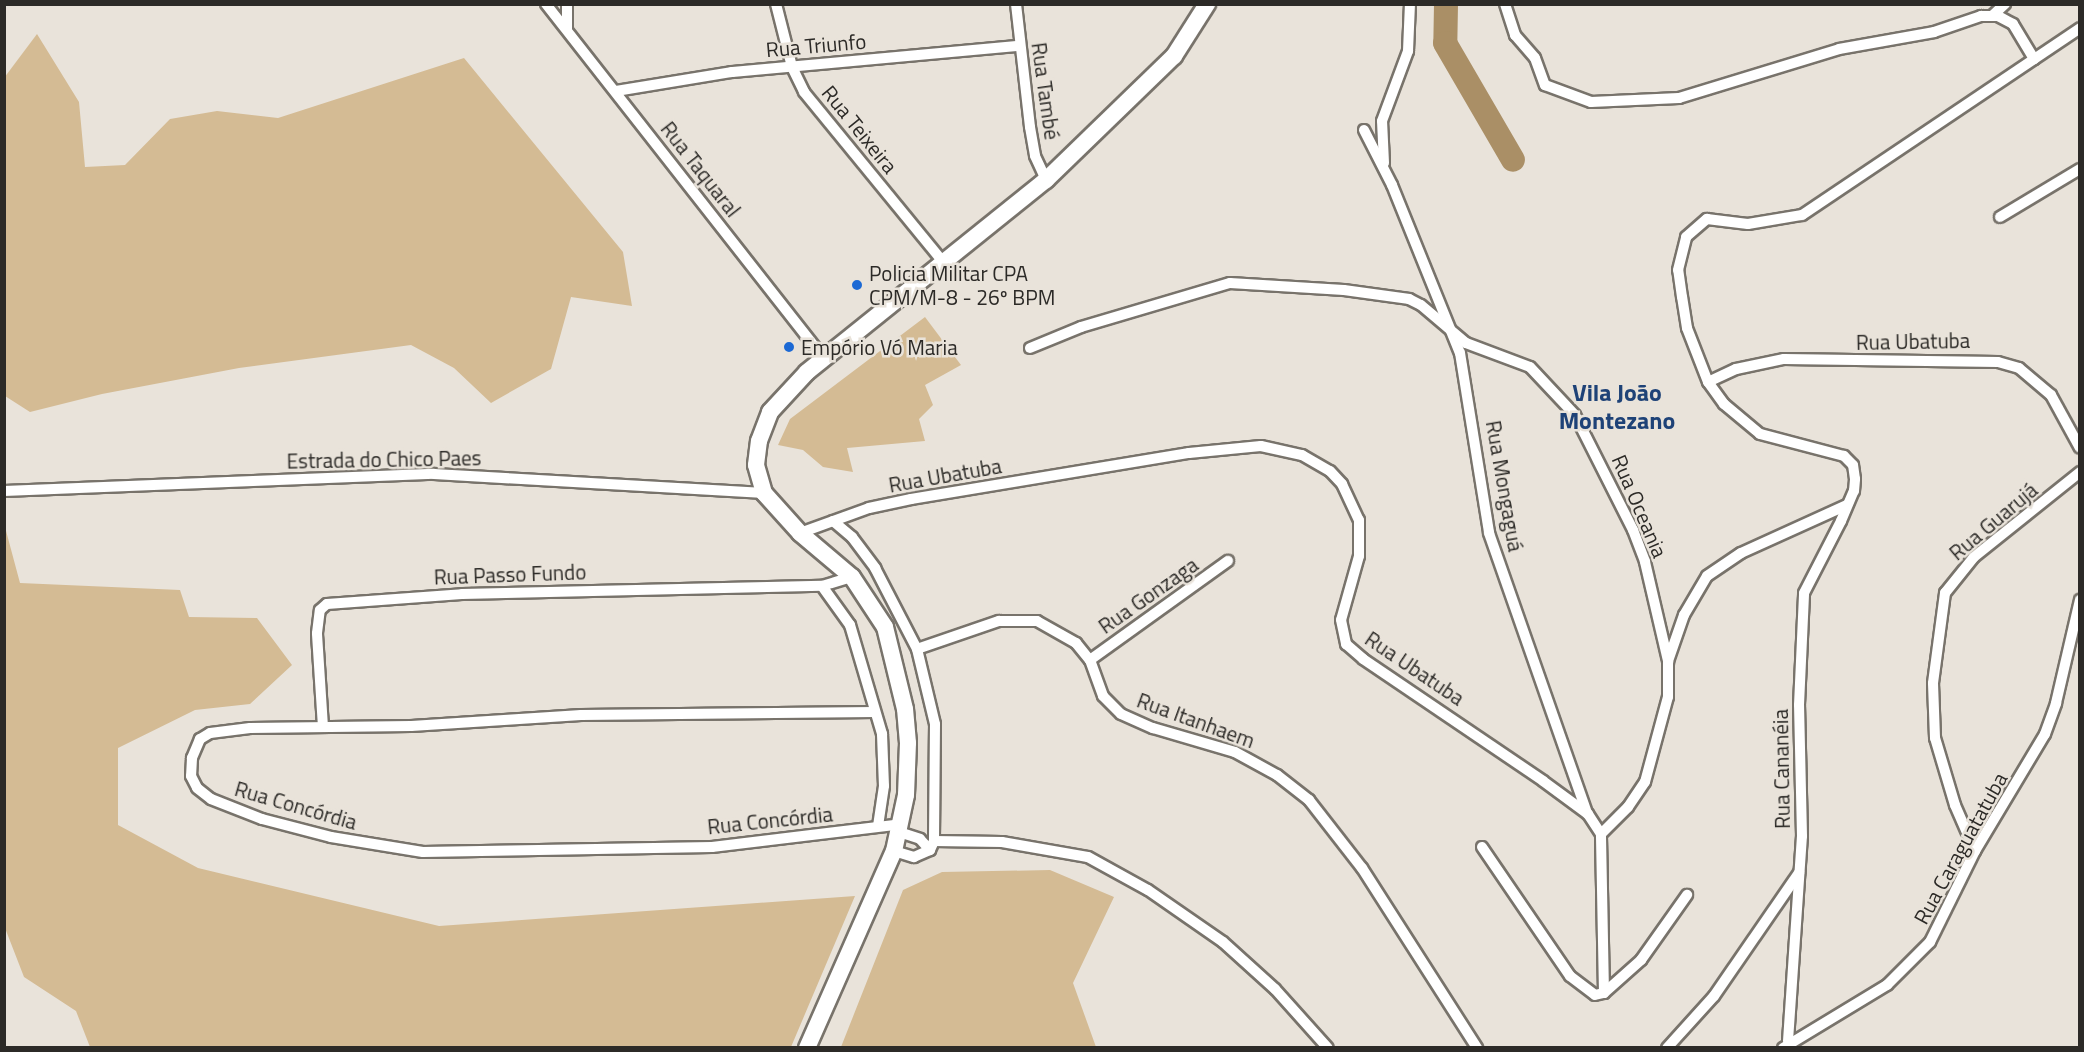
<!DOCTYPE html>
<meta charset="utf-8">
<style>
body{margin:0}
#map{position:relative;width:2084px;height:1052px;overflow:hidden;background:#e9e3da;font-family:"Titillium Web",sans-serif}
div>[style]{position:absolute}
.green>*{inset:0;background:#d4bb94}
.river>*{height:24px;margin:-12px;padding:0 12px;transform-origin:12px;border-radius:12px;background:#aa8f66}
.roads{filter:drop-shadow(2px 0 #78736b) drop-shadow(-2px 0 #78736b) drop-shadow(0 2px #78736b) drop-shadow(0 -2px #78736b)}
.street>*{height:10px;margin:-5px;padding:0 5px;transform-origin:5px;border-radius:5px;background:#fff}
.primary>*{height:16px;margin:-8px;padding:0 8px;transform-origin:8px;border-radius:8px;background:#fff}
.dots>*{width:16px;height:16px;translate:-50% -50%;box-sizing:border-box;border:3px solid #e9e3da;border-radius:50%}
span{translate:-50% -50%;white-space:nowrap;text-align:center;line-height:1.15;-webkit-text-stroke:5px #e9e3da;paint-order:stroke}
.street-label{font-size:21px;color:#2c2a27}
.poi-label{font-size:21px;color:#2c2a27}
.left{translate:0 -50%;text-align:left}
.quarter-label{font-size:24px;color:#1e4277;font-weight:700}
.frame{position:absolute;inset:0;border:6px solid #2c2a27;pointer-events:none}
</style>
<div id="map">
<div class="green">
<div style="clip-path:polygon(37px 34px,79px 102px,85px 167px,125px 165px,170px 119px,217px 111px,278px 118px,464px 58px,623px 252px,632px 306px,571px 297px,551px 369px,491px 403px,454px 368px,411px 345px,239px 368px,102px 394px,30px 412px,5px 396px,4px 78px)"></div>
<div style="clip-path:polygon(925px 317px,961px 365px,925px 385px,933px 405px,919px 419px,925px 441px,847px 448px,853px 472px,823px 467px,803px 450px,778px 445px,790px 419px)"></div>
<div style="clip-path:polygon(5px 527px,20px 583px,180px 590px,189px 617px,257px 618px,292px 665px,250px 704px,195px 710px,118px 748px,118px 825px,198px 868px,439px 926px,855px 896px,791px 1047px,90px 1047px,76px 1011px,24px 977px,5px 928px)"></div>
<div style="clip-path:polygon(1050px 870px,1114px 897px,1073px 983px,1096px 1047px,841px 1047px,903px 890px,942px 872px)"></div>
</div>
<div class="river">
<div style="left:1446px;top:4px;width:39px;rotate:91deg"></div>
<div style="left:1445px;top:43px;width:135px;rotate:59.8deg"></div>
</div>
<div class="roads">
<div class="street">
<div style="left:546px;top:4px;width:451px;rotate:51.9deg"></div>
<div style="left:567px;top:4px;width:25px;rotate:90deg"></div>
<div style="left:776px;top:4px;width:65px;rotate:75.7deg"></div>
<div style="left:792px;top:67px;width:28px;rotate:64deg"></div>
<div style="left:804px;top:92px;width:221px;rotate:50.7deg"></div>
<div style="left:1016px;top:4px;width:124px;rotate:83.5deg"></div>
<div style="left:1030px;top:127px;width:29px;rotate:80deg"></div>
<div style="left:1035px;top:156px;width:26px;rotate:65deg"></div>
<div style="left:1505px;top:4px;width:33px;rotate:72deg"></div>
<div style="left:1515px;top:35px;width:30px;rotate:49deg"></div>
<div style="left:1535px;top:58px;width:29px;rotate:70deg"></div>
<div style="left:1545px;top:85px;width:49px;rotate:20.3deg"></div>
<div style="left:1591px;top:102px;width:88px;rotate:-2.6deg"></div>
<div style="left:1679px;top:98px;width:167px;rotate:-17deg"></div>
<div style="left:1839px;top:49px;width:97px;rotate:-10.1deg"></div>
<div style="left:1934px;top:32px;width:50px;rotate:-18.8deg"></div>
<div style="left:1981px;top:16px;width:17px"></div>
<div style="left:1998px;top:16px;width:17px;rotate:28deg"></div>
<div style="left:2013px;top:24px;width:41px;rotate:59deg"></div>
<div style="left:1992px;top:16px;width:18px;rotate:-43deg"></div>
<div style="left:616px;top:91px;width:118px;rotate:-9.3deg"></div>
<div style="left:732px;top:72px;width:289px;rotate:-5.2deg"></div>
<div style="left:1364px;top:130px;width:62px;rotate:63deg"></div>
<div style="left:1392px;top:185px;width:181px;rotate:68deg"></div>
<div style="left:1460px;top:353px;width:182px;rotate:80.8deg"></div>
<div style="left:1489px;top:533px;width:297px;rotate:70.7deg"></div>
<div style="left:1384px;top:163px;width:42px;rotate:-92.7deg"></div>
<div style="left:1382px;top:121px;width:75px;rotate:-69.6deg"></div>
<div style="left:1408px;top:51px;width:47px;rotate:-87.6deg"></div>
<div style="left:2000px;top:217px;width:93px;rotate:-31deg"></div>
<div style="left:1030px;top:348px;width:55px;rotate:-22.4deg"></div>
<div style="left:1081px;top:327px;width:155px;rotate:-16.5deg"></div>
<div style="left:1230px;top:283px;width:114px;rotate:3.5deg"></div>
<div style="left:1344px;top:290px;width:66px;rotate:7.9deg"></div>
<div style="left:1409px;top:299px;width:13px;rotate:27deg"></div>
<div style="left:1421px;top:305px;width:59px;rotate:40.2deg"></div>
<div style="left:1466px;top:343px;width:68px;rotate:20.6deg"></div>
<div style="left:1530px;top:367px;width:66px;rotate:46.8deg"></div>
<div style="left:1575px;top:415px;width:129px;rotate:63.2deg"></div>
<div style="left:1633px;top:530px;width:34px;rotate:69deg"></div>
<div style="left:1645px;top:562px;width:102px;rotate:76.9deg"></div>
<div style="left:1708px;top:382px;width:31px;rotate:-25deg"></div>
<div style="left:1736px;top:369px;width:49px;rotate:-11.8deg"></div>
<div style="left:1784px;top:359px;width:214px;rotate:0.8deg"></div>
<div style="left:1998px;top:362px;width:22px;rotate:16deg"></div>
<div style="left:2019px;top:368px;width:42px;rotate:40.2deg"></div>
<div style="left:2051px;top:395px;width:60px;rotate:61.3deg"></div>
<div style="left:4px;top:491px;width:430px;rotate:-2.3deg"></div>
<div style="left:434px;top:474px;width:331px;rotate:3.3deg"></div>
<div style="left:833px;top:521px;width:25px;rotate:40deg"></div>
<div style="left:852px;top:537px;width:39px;rotate:53deg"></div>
<div style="left:875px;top:568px;width:91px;rotate:62.6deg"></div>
<div style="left:917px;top:649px;width:77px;rotate:76.5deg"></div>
<div style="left:935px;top:724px;width:117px;rotate:90.5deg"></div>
<div style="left:800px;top:533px;width:73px;rotate:-19.9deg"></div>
<div style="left:869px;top:508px;width:43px;rotate:-12.1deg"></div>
<div style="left:911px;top:499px;width:282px;rotate:-9.4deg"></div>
<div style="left:1189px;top:453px;width:72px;rotate:-5.6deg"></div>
<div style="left:1261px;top:446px;width:42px;rotate:12.4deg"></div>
<div style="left:1302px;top:455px;width:32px;rotate:30deg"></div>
<div style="left:1330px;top:471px;width:18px;rotate:47deg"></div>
<div style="left:1342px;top:484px;width:40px;rotate:65deg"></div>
<div style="left:1359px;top:520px;width:36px;rotate:90deg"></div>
<div style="left:1359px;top:556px;width:66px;rotate:105.7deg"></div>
<div style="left:1341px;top:620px;width:25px;rotate:78deg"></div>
<div style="left:1346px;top:644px;width:23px;rotate:41deg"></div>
<div style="left:1363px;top:659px;width:217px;rotate:34.1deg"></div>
<div style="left:1543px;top:781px;width:56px;rotate:36.3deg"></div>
<div style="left:1588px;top:814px;width:24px;rotate:57deg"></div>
<div style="left:822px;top:586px;width:48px;rotate:54.3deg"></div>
<div style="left:850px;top:625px;width:114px;rotate:73.6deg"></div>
<div style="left:882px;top:734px;width:52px;rotate:87.8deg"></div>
<div style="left:884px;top:786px;width:40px;rotate:98.5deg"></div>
<div style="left:917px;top:649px;width:87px;rotate:-18.9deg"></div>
<div style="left:999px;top:621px;width:38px"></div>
<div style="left:1037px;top:621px;width:45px;rotate:29.4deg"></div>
<div style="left:1076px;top:643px;width:22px;rotate:51deg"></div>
<div style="left:1090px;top:660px;width:38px;rotate:70deg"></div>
<div style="left:1103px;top:696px;width:25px;rotate:45deg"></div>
<div style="left:1121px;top:714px;width:35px;rotate:24deg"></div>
<div style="left:1153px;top:728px;width:85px;rotate:16.3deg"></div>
<div style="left:1235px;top:752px;width:48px;rotate:28.7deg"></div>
<div style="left:1277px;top:775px;width:41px;rotate:38deg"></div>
<div style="left:1309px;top:800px;width:86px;rotate:52.1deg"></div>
<div style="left:1362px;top:868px;width:214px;rotate:57.4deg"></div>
<div style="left:1090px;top:660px;width:170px;rotate:-35.7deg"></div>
<div style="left:875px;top:712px;width:294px;rotate:179.4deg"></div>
<div style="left:581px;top:715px;width:170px;rotate:176.3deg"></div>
<div style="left:411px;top:726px;width:161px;rotate:179.3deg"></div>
<div style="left:250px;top:728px;width:40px;rotate:172.9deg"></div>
<div style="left:210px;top:733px;width:12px;rotate:149deg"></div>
<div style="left:200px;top:739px;width:21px;rotate:113deg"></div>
<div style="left:192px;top:758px;width:18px;rotate:93deg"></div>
<div style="left:191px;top:776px;width:13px;rotate:63deg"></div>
<div style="left:197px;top:788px;width:18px;rotate:38deg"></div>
<div style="left:211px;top:799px;width:55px;rotate:21.4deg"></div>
<div style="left:262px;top:819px;width:71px;rotate:14.6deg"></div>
<div style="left:331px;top:837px;width:93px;rotate:9.3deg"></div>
<div style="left:423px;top:852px;width:289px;rotate:-1deg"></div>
<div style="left:712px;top:847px;width:190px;rotate:-6.9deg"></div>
<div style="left:323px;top:727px;width:94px;rotate:-93.7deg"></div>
<div style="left:317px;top:633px;width:23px;rotate:-83deg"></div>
<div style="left:320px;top:610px;width:9px;rotate:-41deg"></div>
<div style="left:327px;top:604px;width:135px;rotate:-4.2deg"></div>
<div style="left:462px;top:594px;width:360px;rotate:-1.3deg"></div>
<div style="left:822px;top:586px;width:31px;rotate:-17deg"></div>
<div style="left:899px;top:832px;width:22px;rotate:18deg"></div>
<div style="left:920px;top:839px;width:15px;rotate:48deg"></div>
<div style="left:1601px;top:834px;width:38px;rotate:-45deg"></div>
<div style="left:1628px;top:807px;width:30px;rotate:-56deg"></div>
<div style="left:1645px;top:782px;width:88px;rotate:-74.9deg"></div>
<div style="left:1668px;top:697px;width:36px;rotate:-90deg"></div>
<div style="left:1668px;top:661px;width:49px;rotate:-70.8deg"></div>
<div style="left:1684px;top:615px;width:45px;rotate:-59.5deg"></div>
<div style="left:1707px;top:576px;width:41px;rotate:-34.1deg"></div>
<div style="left:1741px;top:553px;width:116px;rotate:-24.4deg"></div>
<div style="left:1482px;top:847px;width:156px;rotate:55.7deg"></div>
<div style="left:1570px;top:976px;width:31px;rotate:37deg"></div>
<div style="left:1595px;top:995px;width:9px;rotate:-13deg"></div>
<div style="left:1604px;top:993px;width:159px;rotate:-91.1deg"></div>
<div style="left:894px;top:851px;width:21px;rotate:17deg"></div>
<div style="left:914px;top:857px;width:17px;rotate:-24deg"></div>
<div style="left:930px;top:850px;width:10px;rotate:-66deg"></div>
<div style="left:934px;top:841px;width:68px;rotate:0.8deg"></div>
<div style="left:1002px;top:842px;width:87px;rotate:9.9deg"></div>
<div style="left:1088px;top:857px;width:68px;rotate:28.8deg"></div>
<div style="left:1148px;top:890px;width:91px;rotate:34.7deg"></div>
<div style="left:1223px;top:942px;width:70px;rotate:42.1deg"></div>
<div style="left:1275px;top:989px;width:79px;rotate:48.1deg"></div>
<div style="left:1975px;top:851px;width:50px;rotate:-113.5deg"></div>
<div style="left:1955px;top:805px;width:70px;rotate:-106.6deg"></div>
<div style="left:1935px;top:738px;width:55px;rotate:-92.1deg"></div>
<div style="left:1933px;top:683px;width:91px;rotate:-82.4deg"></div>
<div style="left:1945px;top:593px;width:46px;rotate:-51.1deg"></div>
<div style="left:1974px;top:557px;width:136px;rotate:-38.7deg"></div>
<div style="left:1604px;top:993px;width:50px;rotate:-41.7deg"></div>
<div style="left:1641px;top:960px;width:80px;rotate:-54.7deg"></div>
<div style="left:1788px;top:1041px;width:205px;rotate:-86.1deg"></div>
<div style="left:1802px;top:836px;width:131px;rotate:-91.3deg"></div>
<div style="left:1799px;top:705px;width:112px;rotate:-87.4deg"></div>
<div style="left:1804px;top:593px;width:81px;rotate:-62.8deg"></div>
<div style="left:1841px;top:521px;width:33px;rotate:-67deg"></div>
<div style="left:1854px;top:491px;width:12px;rotate:-85deg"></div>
<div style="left:1855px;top:479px;width:14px;rotate:-98deg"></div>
<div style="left:1853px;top:465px;width:13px;rotate:-135deg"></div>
<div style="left:1844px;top:456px;width:87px;rotate:-165.3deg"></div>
<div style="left:1760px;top:434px;width:47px;rotate:-140.2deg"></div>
<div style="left:1724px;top:404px;width:27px;rotate:-126deg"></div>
<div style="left:1708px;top:382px;width:58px;rotate:-111.3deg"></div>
<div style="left:1687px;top:328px;width:31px;rotate:-99deg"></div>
<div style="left:1682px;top:297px;width:27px;rotate:-98deg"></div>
<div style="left:1678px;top:270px;width:34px;rotate:-76deg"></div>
<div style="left:1686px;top:237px;width:28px;rotate:-41deg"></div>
<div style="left:1707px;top:219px;width:41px;rotate:7deg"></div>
<div style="left:1748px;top:224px;width:55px;rotate:-9.5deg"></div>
<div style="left:1802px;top:215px;width:335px;rotate:-33.9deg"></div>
<div style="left:1667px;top:1048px;width:70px;rotate:-47.9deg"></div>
<div style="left:1714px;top:996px;width:150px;rotate:-55.4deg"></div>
<div style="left:1783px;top:1048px;width:122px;rotate:-31.2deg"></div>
<div style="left:1887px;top:985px;width:61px;rotate:-45deg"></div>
<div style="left:1930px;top:942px;width:102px;rotate:-63.7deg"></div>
<div style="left:1975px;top:851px;width:136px;rotate:-59.1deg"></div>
<div style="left:2045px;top:734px;width:33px;rotate:-70deg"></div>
<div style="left:2056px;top:703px;width:106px;rotate:-76.9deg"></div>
</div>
<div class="primary">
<div style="left:807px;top:1048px;width:215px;rotate:-66.2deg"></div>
<div style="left:894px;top:851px;width:57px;rotate:-77.9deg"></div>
<div style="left:906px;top:795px;width:52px;rotate:-87.8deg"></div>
<div style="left:908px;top:743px;width:34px;rotate:-95deg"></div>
<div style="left:905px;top:709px;width:84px;rotate:-103.7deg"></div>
<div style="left:885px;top:627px;width:60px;rotate:-123.4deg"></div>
<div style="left:852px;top:577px;width:68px;rotate:-139.8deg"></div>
<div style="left:800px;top:533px;width:54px;rotate:-132deg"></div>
<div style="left:764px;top:493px;width:29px;rotate:-106deg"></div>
<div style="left:756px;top:465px;width:24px;rotate:-83deg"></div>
<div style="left:759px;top:441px;width:31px;rotate:-69deg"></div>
<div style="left:770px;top:412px;width:54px;rotate:-47.2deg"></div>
<div style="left:807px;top:372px;width:307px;rotate:-38.8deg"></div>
<div style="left:1046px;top:180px;width:178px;rotate:-44.1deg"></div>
<div style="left:1174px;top:56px;width:62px;rotate:-57.6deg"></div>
</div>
</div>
<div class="dots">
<div style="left:857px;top:285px;background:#1c69d4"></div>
<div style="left:789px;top:347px;background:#1c69d4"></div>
</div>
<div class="street-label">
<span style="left:816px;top:45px;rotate:-5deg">Rua Triunfo</span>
<span style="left:1046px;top:91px;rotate:82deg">Rua També</span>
<span style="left:860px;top:129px;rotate:51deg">Rua Teixeira</span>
<span style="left:701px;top:169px;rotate:52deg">Rua Taquaral</span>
<span style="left:1913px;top:341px;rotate:-1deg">Rua Ubatuba</span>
<span style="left:384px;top:459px;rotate:-1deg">Estrada do Chico Paes</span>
<span style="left:945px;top:475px;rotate:-10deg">Rua Ubatuba</span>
<span style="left:1505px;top:486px;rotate:80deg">Rua Mongaguá</span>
<span style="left:1640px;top:506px;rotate:67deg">Rua Oceania</span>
<span style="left:1993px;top:521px;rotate:-40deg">Rua Guarujá</span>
<span style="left:510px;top:574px;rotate:-2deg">Rua Passo Fundo</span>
<span style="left:1148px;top:595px;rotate:-35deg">Rua Gonzaga</span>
<span style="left:1415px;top:668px;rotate:34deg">Rua Ubatuba</span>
<span style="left:1196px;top:720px;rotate:20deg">Rua Itanhaem</span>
<span style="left:1781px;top:769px;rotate:-91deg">Rua Cananéia</span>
<span style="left:296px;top:805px;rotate:16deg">Rua Concórdia</span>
<span style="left:770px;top:820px;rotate:-6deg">Rua Concórdia</span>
<span style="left:1960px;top:848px;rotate:-61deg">Rua Caraguatatuba</span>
</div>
<div class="poi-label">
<span class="left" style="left:869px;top:285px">Policia Militar CPA<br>CPM/M-8 - 26º BPM</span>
<span class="left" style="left:801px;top:347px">Empório Vó Maria</span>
</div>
<div class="quarter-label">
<span style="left:1617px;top:407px">Vila João<br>Montezano</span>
</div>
<div class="frame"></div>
</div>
